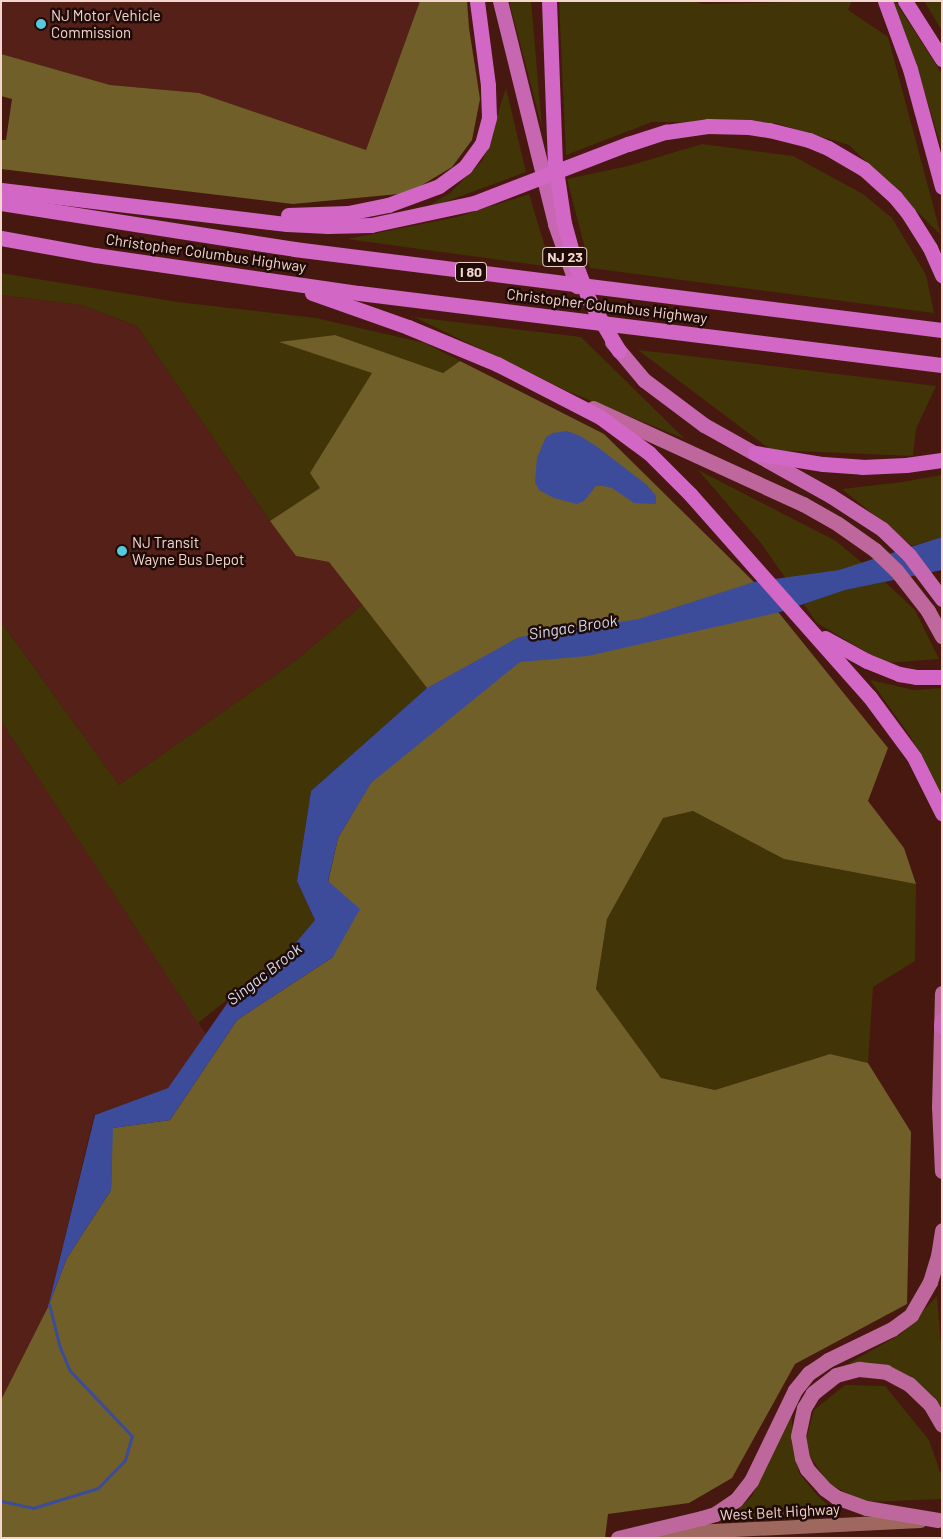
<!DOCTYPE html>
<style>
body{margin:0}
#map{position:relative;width:943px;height:1539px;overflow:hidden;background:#461810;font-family:Barlow,sans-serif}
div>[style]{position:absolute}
.built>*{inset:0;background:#542017}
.green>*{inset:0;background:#413406}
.forest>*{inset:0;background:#705f28}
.water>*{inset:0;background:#3c4c9a}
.stream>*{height:3px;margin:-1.5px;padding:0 1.5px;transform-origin:1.5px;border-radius:1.5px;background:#3c4c9a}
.secondary>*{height:14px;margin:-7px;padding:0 7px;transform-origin:7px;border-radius:7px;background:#9f685e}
.primary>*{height:15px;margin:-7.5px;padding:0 7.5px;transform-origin:7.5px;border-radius:7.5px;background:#be679c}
.trunk>*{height:15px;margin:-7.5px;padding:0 7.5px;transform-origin:7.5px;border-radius:7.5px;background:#c867b1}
.motorway>*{height:15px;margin:-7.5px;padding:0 7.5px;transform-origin:7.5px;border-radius:7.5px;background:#d267c6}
.dots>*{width:14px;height:14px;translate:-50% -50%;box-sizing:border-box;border:2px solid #1f0b07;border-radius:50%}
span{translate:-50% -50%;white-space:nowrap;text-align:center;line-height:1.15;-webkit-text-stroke:5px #1f0b07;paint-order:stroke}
.shield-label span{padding:1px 4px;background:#1f0b07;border:1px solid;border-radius:4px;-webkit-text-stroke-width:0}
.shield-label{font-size:14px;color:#f5d6cf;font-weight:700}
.poi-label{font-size:15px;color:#f5d6cf}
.left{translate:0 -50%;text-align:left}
.street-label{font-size:15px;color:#f5d6cf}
.water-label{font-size:16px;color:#d4dbf1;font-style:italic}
.frame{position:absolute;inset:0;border:2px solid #f5d6cf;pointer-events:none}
</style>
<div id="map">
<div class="built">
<div style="clip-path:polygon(1px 1px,420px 1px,366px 150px,199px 93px,110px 85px,1px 54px)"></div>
<div style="clip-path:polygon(1px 295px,81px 305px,137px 326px,270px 521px,296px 556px,329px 562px,362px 605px,295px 661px,119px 785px,1px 622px)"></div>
<div style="clip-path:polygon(1px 721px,206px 1034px,168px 1088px,94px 1115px,48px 1307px,1px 1400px)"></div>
</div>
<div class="green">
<div style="clip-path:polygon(509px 1px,531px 1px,542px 128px)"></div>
<div style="clip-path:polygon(559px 1px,693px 1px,703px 4px,852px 1px,848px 10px,888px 37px,941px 235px,849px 145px,775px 123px,652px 122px,566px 155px)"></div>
<div style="clip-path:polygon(891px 1px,895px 1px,942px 74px,942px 150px,925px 94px,923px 94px)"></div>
<div style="clip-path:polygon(924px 1px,942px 1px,942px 31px)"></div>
<div style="clip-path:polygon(506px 88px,526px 172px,420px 211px,450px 193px,483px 160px)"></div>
<div style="clip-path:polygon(702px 144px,793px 156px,863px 194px,892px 218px,926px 275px,934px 313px,590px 268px,567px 179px,628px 166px)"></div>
<div style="clip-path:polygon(529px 194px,551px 267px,347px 239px,457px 217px)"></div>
<div style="clip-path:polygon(1px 273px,178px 302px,316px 318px,425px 343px,460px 361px,443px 373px,335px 335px,280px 342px,373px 373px,311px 473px,320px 488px,270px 521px,137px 326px,81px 305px,1px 295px)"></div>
<div style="clip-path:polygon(414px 317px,581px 337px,685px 439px,567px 391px)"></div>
<div style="clip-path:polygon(638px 350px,674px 354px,936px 386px,916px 429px,913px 456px,771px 450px)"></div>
<div style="clip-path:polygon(698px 470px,836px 541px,885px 582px,915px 610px,939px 659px,885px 663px,817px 623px,761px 543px)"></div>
<div style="clip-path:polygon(942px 475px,942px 537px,912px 546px,842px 489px,902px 482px)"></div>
<div style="clip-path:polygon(362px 605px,427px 688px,311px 791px,297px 881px,315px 920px,276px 966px,233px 995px,198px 1023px,1px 721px,1px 622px,119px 785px,295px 661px)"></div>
<div style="clip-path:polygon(870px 680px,914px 690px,942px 688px,942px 798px,910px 736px)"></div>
<div style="clip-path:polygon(693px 811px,784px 859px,916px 884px,915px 961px,873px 987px,868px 1063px,830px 1054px,715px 1090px,661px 1078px,596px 989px,607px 919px,663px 818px)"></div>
<div style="clip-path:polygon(937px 1296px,942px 1358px,942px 1415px,890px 1368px,849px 1363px,901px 1334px)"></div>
<div style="clip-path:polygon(845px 1385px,885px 1386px,929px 1440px,942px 1477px,942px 1499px,864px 1502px,828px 1483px,804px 1447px,814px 1410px)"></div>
<div style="clip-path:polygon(791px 1415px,799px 1473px,816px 1494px,834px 1511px,727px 1521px,752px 1496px)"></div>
</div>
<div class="forest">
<div style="clip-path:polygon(420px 1px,467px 1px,469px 28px,480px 99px,472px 140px,452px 167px,409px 193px,293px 204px,1px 169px,1px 140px,6px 140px,12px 99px,1px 96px,1px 54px,110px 85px,199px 93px,366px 150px)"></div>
<div style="clip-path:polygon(335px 335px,443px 373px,460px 361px,604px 434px,754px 582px,888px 748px,868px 801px,904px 848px,916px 884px,784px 859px,693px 811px,663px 818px,607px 919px,596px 989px,661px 1078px,715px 1090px,830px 1054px,868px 1063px,911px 1132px,907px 1304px,795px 1364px,732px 1478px,689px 1503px,608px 1514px,605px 1538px,1px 1538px,1px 1400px,48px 1307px,67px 1258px,111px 1190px,112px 1128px,170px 1120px,237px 1020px,333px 957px,328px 882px,338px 838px,427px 688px,329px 562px,296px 556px,270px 521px,320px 488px,310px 473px,372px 373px,279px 342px)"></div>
</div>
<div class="water">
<div style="clip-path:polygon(567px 431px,580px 436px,596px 446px,647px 485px,656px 496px,656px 504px,634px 503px,612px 488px,603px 486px,596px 486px,584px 501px,577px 504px,554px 498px,539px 490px,535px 482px,537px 458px,546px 437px,553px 433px)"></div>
<div style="clip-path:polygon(942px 537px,942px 570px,845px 590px,780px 612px,588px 656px,520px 662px,371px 783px,338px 838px,328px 881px,360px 909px,333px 957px,237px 1020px,170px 1120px,113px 1128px,111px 1190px,67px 1258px,48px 1307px,95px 1115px,168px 1088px,233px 995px,276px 966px,315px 920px,297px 881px,311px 791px,427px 688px,519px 637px,639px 619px,754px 582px,839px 570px)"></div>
</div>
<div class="stream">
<div style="left:1px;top:1501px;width:33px;rotate:12deg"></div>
<div style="left:33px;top:1508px;width:68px;rotate:-17.1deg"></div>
<div style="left:98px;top:1488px;width:39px;rotate:-46deg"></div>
<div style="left:125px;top:1460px;width:25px;rotate:-74deg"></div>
<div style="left:132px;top:1436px;width:90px;rotate:-133.6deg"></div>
<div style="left:70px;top:1371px;width:25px;rotate:-113deg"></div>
<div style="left:60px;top:1348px;width:45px;rotate:-104deg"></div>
</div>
<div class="secondary">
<div style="left:653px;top:1534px;width:268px;rotate:-2.8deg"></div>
</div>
<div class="primary">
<div style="left:593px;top:408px;width:231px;rotate:24.6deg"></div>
<div style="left:803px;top:504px;width:40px;rotate:29.7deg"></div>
<div style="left:838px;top:524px;width:45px;rotate:35.1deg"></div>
<div style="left:875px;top:550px;width:29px;rotate:44deg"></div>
<div style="left:896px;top:570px;width:52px;rotate:52deg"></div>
<div style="left:928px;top:611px;width:29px;rotate:61deg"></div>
<div style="left:942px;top:993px;width:113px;rotate:91.5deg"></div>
<div style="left:939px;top:1106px;width:65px;rotate:87.4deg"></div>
<div style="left:938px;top:1520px;width:73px;rotate:-170.5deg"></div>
<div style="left:866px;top:1508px;width:32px;rotate:-160deg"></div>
<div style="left:836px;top:1497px;width:14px;rotate:-144deg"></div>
<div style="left:825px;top:1489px;width:27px;rotate:-132deg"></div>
<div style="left:807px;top:1469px;width:12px;rotate:-114deg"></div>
<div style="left:802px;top:1458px;width:22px;rotate:-100deg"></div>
<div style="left:798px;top:1436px;width:29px;rotate:-78deg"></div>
<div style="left:804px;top:1408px;width:17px;rotate:-59deg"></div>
<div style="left:813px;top:1393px;width:29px;rotate:-38deg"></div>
<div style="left:836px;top:1375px;width:24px;rotate:-15deg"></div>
<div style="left:859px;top:1369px;width:27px;rotate:6deg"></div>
<div style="left:886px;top:1372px;width:26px;rotate:28deg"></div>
<div style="left:909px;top:1384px;width:29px;rotate:44deg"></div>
<div style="left:930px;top:1404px;width:24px;rotate:60deg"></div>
<div style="left:618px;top:1538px;width:86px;rotate:-13.4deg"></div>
<div style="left:702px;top:1518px;width:14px;rotate:-17deg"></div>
<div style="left:715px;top:1514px;width:25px;rotate:-34deg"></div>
<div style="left:736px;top:1500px;width:24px;rotate:-52deg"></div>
<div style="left:751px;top:1481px;width:101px;rotate:-64.2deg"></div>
<div style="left:795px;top:1390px;width:22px;rotate:-51deg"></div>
<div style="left:809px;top:1373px;width:23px;rotate:-34deg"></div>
<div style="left:828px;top:1360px;width:71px;rotate:-25.8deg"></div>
<div style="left:892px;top:1329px;width:24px;rotate:-36deg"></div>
<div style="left:911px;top:1315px;width:38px;rotate:-60deg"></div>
<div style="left:930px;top:1282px;width:27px;rotate:-73deg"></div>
<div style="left:938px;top:1256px;width:26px;rotate:-81deg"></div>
</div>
<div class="trunk">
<div style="left:500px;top:1px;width:230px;rotate:76.1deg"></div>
<div style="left:555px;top:224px;width:66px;rotate:70.5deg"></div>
<div style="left:612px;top:342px;width:50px;rotate:49.9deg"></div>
<div style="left:644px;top:380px;width:75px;rotate:36.9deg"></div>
<div style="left:704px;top:425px;width:145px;rotate:29.2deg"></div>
<div style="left:831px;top:496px;width:61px;rotate:32.9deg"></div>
<div style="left:882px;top:529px;width:37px;rotate:44deg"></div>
<div style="left:909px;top:555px;width:55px;rotate:53.1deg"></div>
<div style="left:941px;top:1026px;width:6px;rotate:-81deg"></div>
</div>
<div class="motorway">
<div style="left:549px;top:1px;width:162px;rotate:87.9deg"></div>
<div style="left:555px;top:163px;width:61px;rotate:81.5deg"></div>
<div style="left:564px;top:223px;width:41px;rotate:74.6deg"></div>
<div style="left:575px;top:263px;width:40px;rotate:69deg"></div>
<div style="left:589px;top:300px;width:59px;rotate:59.5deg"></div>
<div style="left:885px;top:1px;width:72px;rotate:69.8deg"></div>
<div style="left:910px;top:69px;width:122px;rotate:74.8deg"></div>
<div style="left:905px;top:1px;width:69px;rotate:57.5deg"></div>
<div style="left:1px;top:190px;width:288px;rotate:6.8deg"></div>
<div style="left:287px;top:224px;width:41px;rotate:2.8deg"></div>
<div style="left:328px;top:226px;width:43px;rotate:-1.3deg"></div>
<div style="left:371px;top:225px;width:105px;rotate:-12.1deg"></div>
<div style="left:474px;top:203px;width:165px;rotate:-21deg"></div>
<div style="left:628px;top:144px;width:40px;rotate:-18deg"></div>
<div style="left:666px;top:132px;width:42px;rotate:-8.1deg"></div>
<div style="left:708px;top:126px;width:41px;rotate:1.4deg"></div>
<div style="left:749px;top:127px;width:20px;rotate:9deg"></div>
<div style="left:769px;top:130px;width:41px;rotate:14deg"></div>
<div style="left:809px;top:140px;width:21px;rotate:23deg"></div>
<div style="left:828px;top:148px;width:42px;rotate:30.3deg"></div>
<div style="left:864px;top:169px;width:42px;rotate:42.1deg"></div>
<div style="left:895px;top:197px;width:21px;rotate:51deg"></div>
<div style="left:908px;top:213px;width:41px;rotate:57.8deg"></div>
<div style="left:930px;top:248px;width:30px;rotate:66deg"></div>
<div style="left:1px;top:203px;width:297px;rotate:8.9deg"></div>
<div style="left:294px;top:249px;width:653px;rotate:7.13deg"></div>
<div style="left:288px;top:215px;width:60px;rotate:-1.9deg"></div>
<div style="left:348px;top:213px;width:41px;rotate:-11.3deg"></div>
<div style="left:388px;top:205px;width:54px;rotate:-20.4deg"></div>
<div style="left:439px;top:186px;width:32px;rotate:-36deg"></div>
<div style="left:465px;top:167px;width:29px;rotate:-54deg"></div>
<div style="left:482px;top:144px;width:28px;rotate:-75deg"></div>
<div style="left:489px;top:117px;width:32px;rotate:-92deg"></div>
<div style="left:488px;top:85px;width:85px;rotate:-97.5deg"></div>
<div style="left:1px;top:238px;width:96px;rotate:10.3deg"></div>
<div style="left:95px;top:255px;width:267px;rotate:8.2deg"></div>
<div style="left:359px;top:293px;width:587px;rotate:7.04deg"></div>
<div style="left:312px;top:293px;width:102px;rotate:19.5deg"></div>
<div style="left:408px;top:327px;width:96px;rotate:22.6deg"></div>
<div style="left:497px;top:364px;width:116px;rotate:27.2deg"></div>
<div style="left:600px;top:417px;width:61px;rotate:36.3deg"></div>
<div style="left:649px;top:453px;width:58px;rotate:45deg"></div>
<div style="left:690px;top:494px;width:270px;rotate:48.5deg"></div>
<div style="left:869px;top:696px;width:76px;rotate:53.6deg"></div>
<div style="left:914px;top:757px;width:63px;rotate:63.4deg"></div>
<div style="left:755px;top:453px;width:69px;rotate:9.2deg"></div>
<div style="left:823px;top:464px;width:39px;rotate:4deg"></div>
<div style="left:862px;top:467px;width:44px;rotate:-2.6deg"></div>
<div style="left:906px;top:465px;width:36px;rotate:-8deg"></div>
<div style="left:825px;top:638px;width:48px;rotate:28.7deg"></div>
<div style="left:867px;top:661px;width:35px;rotate:22deg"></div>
<div style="left:899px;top:674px;width:17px;rotate:10deg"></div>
<div style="left:916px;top:677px;width:26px"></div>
</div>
<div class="dots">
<div style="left:41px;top:24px;background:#55cadf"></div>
<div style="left:122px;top:551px;background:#55cadf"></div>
</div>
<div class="shield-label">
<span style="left:565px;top:257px">NJ 23</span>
<span style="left:471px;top:272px">I 80</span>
</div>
<div class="poi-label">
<span class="left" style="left:51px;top:24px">NJ Motor Vehicle<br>Commission</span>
<span class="left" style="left:132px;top:551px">NJ Transit<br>Wayne Bus Depot</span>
</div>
<div class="street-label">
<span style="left:206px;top:253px;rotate:8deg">Christopher Columbus Highway</span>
<span style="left:607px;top:306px;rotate:7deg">Christopher Columbus Highway</span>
<span style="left:780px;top:1512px;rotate:-3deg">West Belt Highway</span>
</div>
<div class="water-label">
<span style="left:573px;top:627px;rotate:-9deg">Singac Brook</span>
<span style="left:264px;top:974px;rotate:-38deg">Singac Brook</span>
</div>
<div class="frame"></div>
</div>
